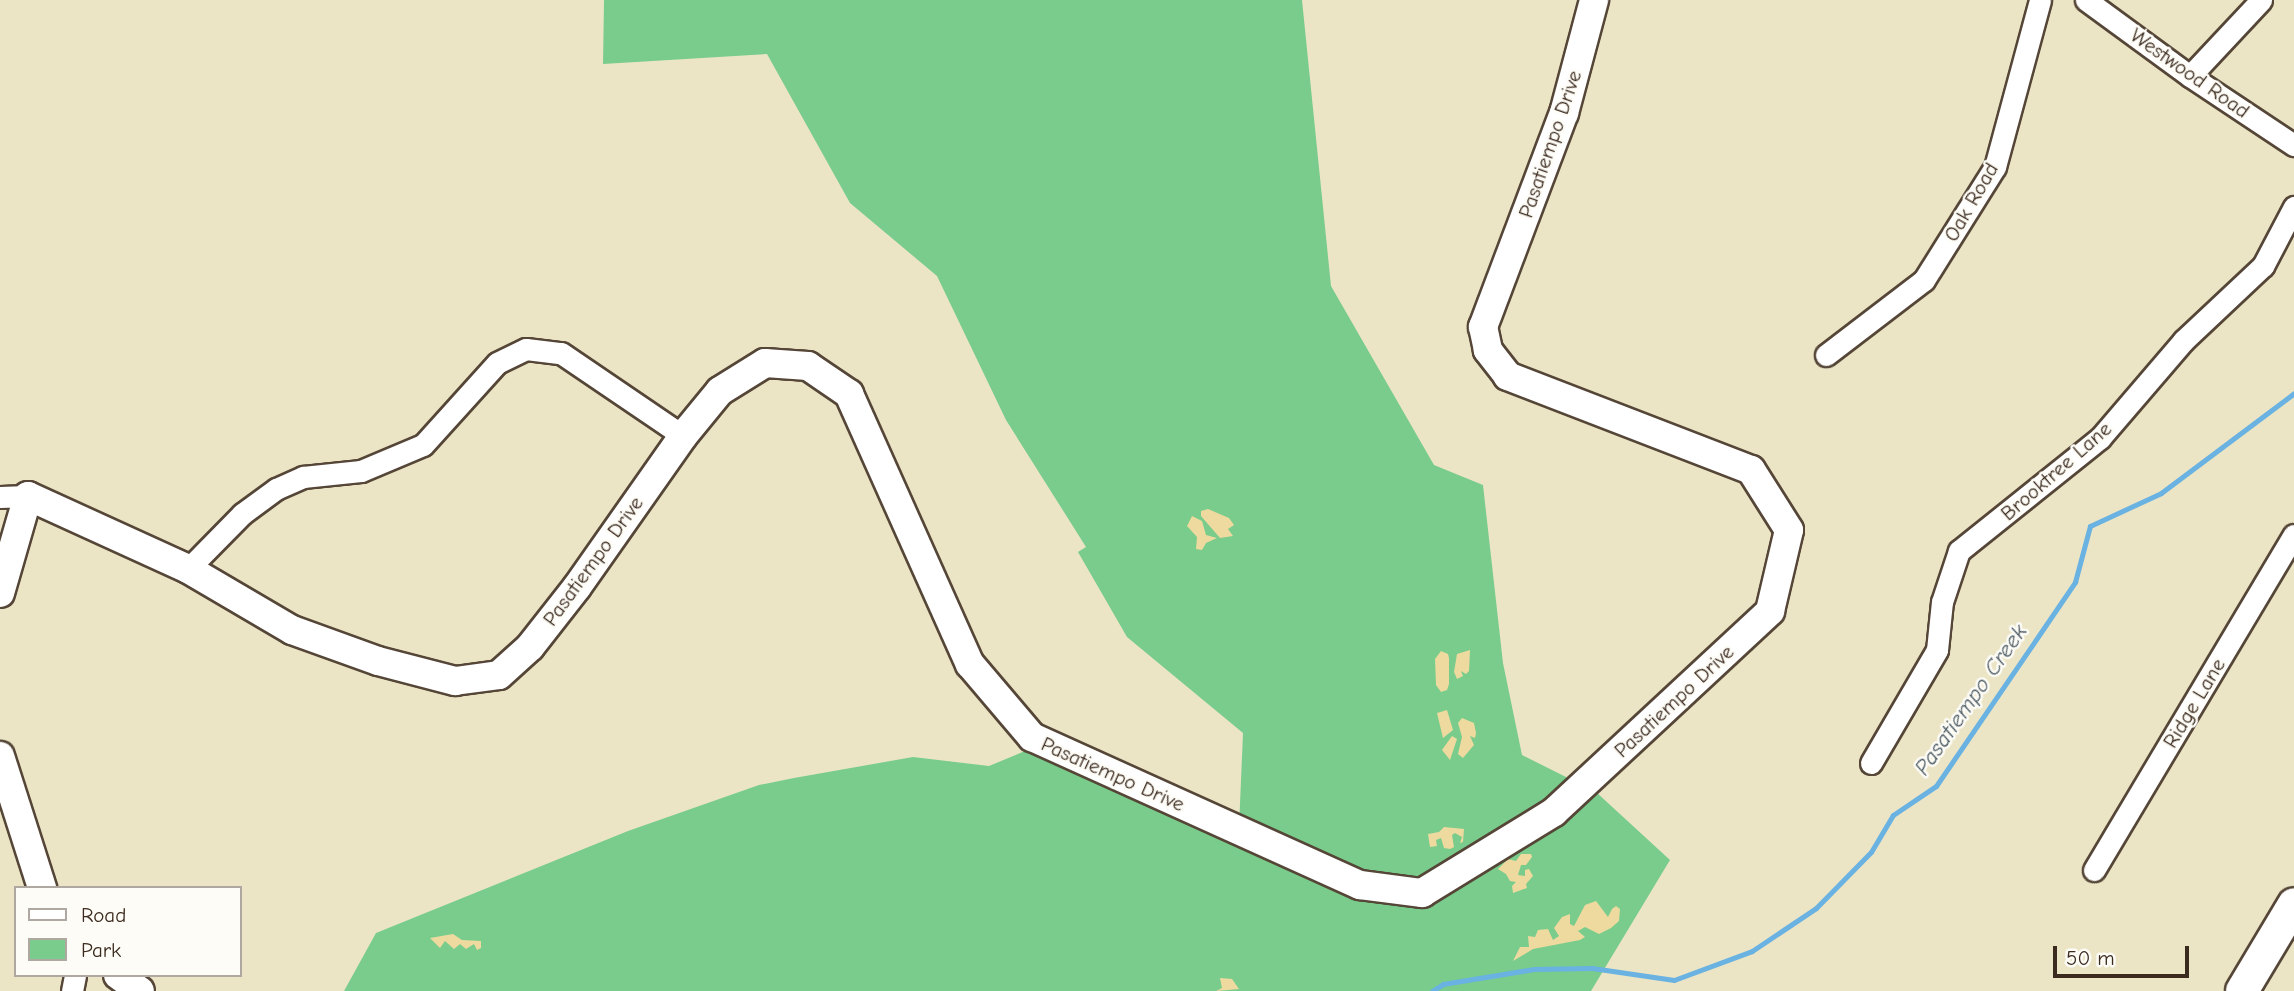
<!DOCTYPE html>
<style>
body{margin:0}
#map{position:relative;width:2294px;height:991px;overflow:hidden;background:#ebe5c6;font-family:"Comic Neue",sans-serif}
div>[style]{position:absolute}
.green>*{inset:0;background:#7acc8d}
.sand>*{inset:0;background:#eeda9e}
.stream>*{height:5px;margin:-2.5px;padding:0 2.5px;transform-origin:2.5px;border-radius:2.5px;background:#69b2e1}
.roads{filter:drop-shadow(2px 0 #554637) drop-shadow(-2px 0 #554637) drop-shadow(0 2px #554637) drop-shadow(0 -2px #554637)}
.minor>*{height:21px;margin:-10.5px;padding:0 10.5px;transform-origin:10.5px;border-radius:10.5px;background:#fff}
.tertiary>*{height:28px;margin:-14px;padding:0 14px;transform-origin:14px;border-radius:14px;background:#fff}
.secondary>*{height:32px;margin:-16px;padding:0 16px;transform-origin:16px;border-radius:16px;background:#fff}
span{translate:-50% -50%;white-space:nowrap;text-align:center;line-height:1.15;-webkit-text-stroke:5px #fdfcf7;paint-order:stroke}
.street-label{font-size:21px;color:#3b2a1e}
.water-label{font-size:23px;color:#4b5a62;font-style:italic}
.legend{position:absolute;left:14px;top:886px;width:228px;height:91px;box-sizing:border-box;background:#fdfcf7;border:2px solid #afa8a0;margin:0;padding:9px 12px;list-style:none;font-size:21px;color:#3b2a1e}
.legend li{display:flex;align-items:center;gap:14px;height:35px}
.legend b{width:35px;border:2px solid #afa8a0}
.scale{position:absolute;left:2053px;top:946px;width:136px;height:32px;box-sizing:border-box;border:4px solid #3b2a1e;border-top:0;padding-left:9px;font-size:21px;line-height:24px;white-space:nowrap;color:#3b2a1e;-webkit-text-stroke:5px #fdfcf7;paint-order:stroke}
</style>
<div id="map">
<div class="green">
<div style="clip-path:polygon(604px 0,1302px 0,1331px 286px,1434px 465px,1483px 485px,1503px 663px,1522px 755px,1596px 792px,1670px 860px,1591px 991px,344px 991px,376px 933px,628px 831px,759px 785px,794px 778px,913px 757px,989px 766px,1052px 740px,1239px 827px,1243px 733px,1127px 637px,1078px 552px,1086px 547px,1006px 420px,937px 276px,850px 203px,767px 54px,603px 64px)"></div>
</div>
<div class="sand">
<div style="clip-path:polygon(1208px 509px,1229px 518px,1234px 525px,1228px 529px,1233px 536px,1220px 538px,1201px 516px,1201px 511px)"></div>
<div style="clip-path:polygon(1192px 516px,1202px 521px,1206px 535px,1217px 538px,1206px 543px,1202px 550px,1196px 549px,1197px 537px,1187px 526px)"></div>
<div style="clip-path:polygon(1470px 650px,1469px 671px,1466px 674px,1461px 671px,1463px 676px,1457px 679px,1454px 672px,1457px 654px)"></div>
<div style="clip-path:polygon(1441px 651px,1448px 654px,1449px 658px,1449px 684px,1447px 690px,1441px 692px,1436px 685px,1435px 659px)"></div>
<div style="clip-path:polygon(1447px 710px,1453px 730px,1443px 738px,1437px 713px)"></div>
<div style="clip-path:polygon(1462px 718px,1474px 723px,1476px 733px,1475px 738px,1470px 736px,1474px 745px,1463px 758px,1458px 754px,1462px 737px,1458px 723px)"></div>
<div style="clip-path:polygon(1452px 736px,1457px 739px,1450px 760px,1442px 750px)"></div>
<div style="clip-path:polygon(1444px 827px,1464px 829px,1463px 842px,1460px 843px,1462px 837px,1455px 833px,1452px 835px,1454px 847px,1450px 849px,1444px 848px,1441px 838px,1436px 840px,1437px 846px,1430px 847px,1428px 834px,1439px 832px)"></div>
<div style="clip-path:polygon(1521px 854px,1531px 854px,1532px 857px,1526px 865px,1521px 865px,1518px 875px,1525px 876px,1525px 870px,1529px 869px,1533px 876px,1526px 884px,1527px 888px,1513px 893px,1512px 886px,1516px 882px,1510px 881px,1506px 874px,1498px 869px,1508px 859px,1516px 861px)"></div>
<div style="clip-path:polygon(1596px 901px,1608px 917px,1612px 909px,1616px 906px,1620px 909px,1619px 921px,1611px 928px,1599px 934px,1585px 927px,1578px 931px,1585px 937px,1580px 940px,1533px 949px,1513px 961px,1520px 947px,1529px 947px,1528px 936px,1535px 937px,1538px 930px,1548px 929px,1553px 940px,1559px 936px,1554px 928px,1562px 917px,1570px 914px,1570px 924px,1574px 926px,1585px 905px)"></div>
<div style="clip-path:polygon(453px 934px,462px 940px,481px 941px,481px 948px,477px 950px,474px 944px,466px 949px,460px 944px,454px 949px,445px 941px,440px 948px,430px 938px)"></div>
<div style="clip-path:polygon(1220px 978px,1232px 979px,1239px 989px,1216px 991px,1222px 988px)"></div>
</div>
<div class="stream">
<div style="left:1432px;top:991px;width:13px;rotate:-32deg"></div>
<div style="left:1443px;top:984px;width:92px;rotate:-9.4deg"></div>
<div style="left:1534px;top:969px;width:58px;rotate:-1deg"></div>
<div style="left:1592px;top:968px;width:83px;rotate:8.3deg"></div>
<div style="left:1674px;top:980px;width:83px;rotate:-20.4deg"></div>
<div style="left:1752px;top:951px;width:77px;rotate:-33.9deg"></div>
<div style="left:1816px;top:908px;width:78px;rotate:-45.5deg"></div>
<div style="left:1871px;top:852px;width:43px;rotate:-59.3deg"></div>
<div style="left:1893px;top:815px;width:52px;rotate:-34deg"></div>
<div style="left:1936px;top:786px;width:247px;rotate:-55.7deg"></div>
<div style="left:2075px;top:582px;width:58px;rotate:-75deg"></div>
<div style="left:2090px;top:526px;width:78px;rotate:-24.9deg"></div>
<div style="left:2161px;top:493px;width:166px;rotate:-36.9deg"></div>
</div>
<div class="roads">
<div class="minor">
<div style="left:2086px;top:0;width:129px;rotate:36.2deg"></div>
<div style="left:2190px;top:76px;width:125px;rotate:33.6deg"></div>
<div style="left:2190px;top:76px;width:104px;rotate:-46.9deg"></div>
<div style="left:1826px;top:355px;width:123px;rotate:-37.4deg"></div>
<div style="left:1924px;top:280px;width:133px;rotate:-57.9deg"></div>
<div style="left:1995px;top:167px;width:173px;rotate:-74.9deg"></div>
<div style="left:0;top:497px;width:28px;rotate:-2deg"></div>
<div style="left:188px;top:569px;width:77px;rotate:-45.5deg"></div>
<div style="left:242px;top:514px;width:42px;rotate:-36.3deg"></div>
<div style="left:276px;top:489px;width:30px;rotate:-24deg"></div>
<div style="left:303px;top:477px;width:58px;rotate:-5.9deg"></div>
<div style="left:361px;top:471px;width:67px;rotate:-22.8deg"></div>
<div style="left:423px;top:445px;width:110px;rotate:-47.9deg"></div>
<div style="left:497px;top:363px;width:32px;rotate:-26deg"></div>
<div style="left:526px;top:349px;width:35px;rotate:7deg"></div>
<div style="left:561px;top:353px;width:148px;rotate:34.2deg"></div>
<div style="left:1871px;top:763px;width:131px;rotate:-59.7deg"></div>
<div style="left:1937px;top:650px;width:48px;rotate:-84.1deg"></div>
<div style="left:1942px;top:602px;width:54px;rotate:-71.6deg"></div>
<div style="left:1959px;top:551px;width:181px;rotate:-38.7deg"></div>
<div style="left:2100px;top:438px;width:128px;rotate:-49.4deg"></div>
<div style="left:2183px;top:341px;width:110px;rotate:-43.2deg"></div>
<div style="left:2263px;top:266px;width:67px;rotate:-62.3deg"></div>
<div style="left:2094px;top:870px;width:390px;rotate:-59.2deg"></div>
<div style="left:72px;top:991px;width:16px;rotate:-79deg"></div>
</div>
<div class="tertiary">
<div style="left:0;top:593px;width:101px;rotate:-73.9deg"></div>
<div style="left:28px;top:496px;width:176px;rotate:24.5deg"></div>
<div style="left:188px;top:569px;width:121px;rotate:30.4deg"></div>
<div style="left:292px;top:630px;width:91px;rotate:19.8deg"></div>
<div style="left:378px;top:661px;width:80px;rotate:14.6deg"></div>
<div style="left:455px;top:681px;width:44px;rotate:-7.8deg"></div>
<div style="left:499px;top:675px;width:42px;rotate:-42.1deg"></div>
<div style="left:530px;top:647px;width:76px;rotate:-51.9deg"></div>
<div style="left:577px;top:587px;width:184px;rotate:-54.9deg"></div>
<div style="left:683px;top:436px;width:58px;rotate:-50.6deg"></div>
<div style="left:720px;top:391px;width:53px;rotate:-31.9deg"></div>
<div style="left:765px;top:363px;width:43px;rotate:4deg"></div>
<div style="left:808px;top:366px;width:50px;rotate:34.3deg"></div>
<div style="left:849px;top:394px;width:296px;rotate:65.9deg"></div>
<div style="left:970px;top:664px;width:96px;rotate:49.7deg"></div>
<div style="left:1032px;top:737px;width:360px;rotate:24.3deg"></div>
<div style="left:1360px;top:885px;width:63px;rotate:7.4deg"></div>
<div style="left:1422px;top:893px;width:155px;rotate:-31.5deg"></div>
<div style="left:1554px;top:812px;width:295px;rotate:-42.9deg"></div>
<div style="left:1770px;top:611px;width:83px;rotate:-76.8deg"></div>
<div style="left:1789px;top:530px;width:71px;rotate:-122.3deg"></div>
<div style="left:1751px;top:470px;width:261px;rotate:-158.9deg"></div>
<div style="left:1508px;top:376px;width:33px;rotate:-128deg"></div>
<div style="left:1488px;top:350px;width:24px;rotate:-102deg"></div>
<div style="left:1483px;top:327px;width:229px;rotate:-69.3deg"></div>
<div style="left:1564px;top:113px;width:117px;rotate:-75.1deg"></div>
<div style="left:0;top:756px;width:139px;rotate:72.3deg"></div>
<div style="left:118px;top:975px;width:27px;rotate:36deg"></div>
</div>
<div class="secondary">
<div style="left:2242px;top:991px;width:101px;rotate:-59.1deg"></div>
</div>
</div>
<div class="street-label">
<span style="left:2190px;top:73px;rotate:35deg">Westwood Road</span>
<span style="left:1550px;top:144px;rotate:-71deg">Pasatiempo Drive</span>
<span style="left:1971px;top:202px;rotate:-60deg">Oak Road</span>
<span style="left:2056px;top:471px;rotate:-41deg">Brooktree Lane</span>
<span style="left:593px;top:561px;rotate:-54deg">Pasatiempo Drive</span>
<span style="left:1674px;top:701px;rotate:-43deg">Pasatiempo Drive</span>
<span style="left:2194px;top:703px;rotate:-59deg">Ridge Lane</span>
<span style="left:1113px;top:774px;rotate:24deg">Pasatiempo Drive</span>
</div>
<div class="water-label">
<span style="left:1971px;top:700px;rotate:-55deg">Pasatiempo Creek</span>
</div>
<ul class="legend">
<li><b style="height:9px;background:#fff"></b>Road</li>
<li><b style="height:19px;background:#7acc8d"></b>Park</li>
</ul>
<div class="scale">50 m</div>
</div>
